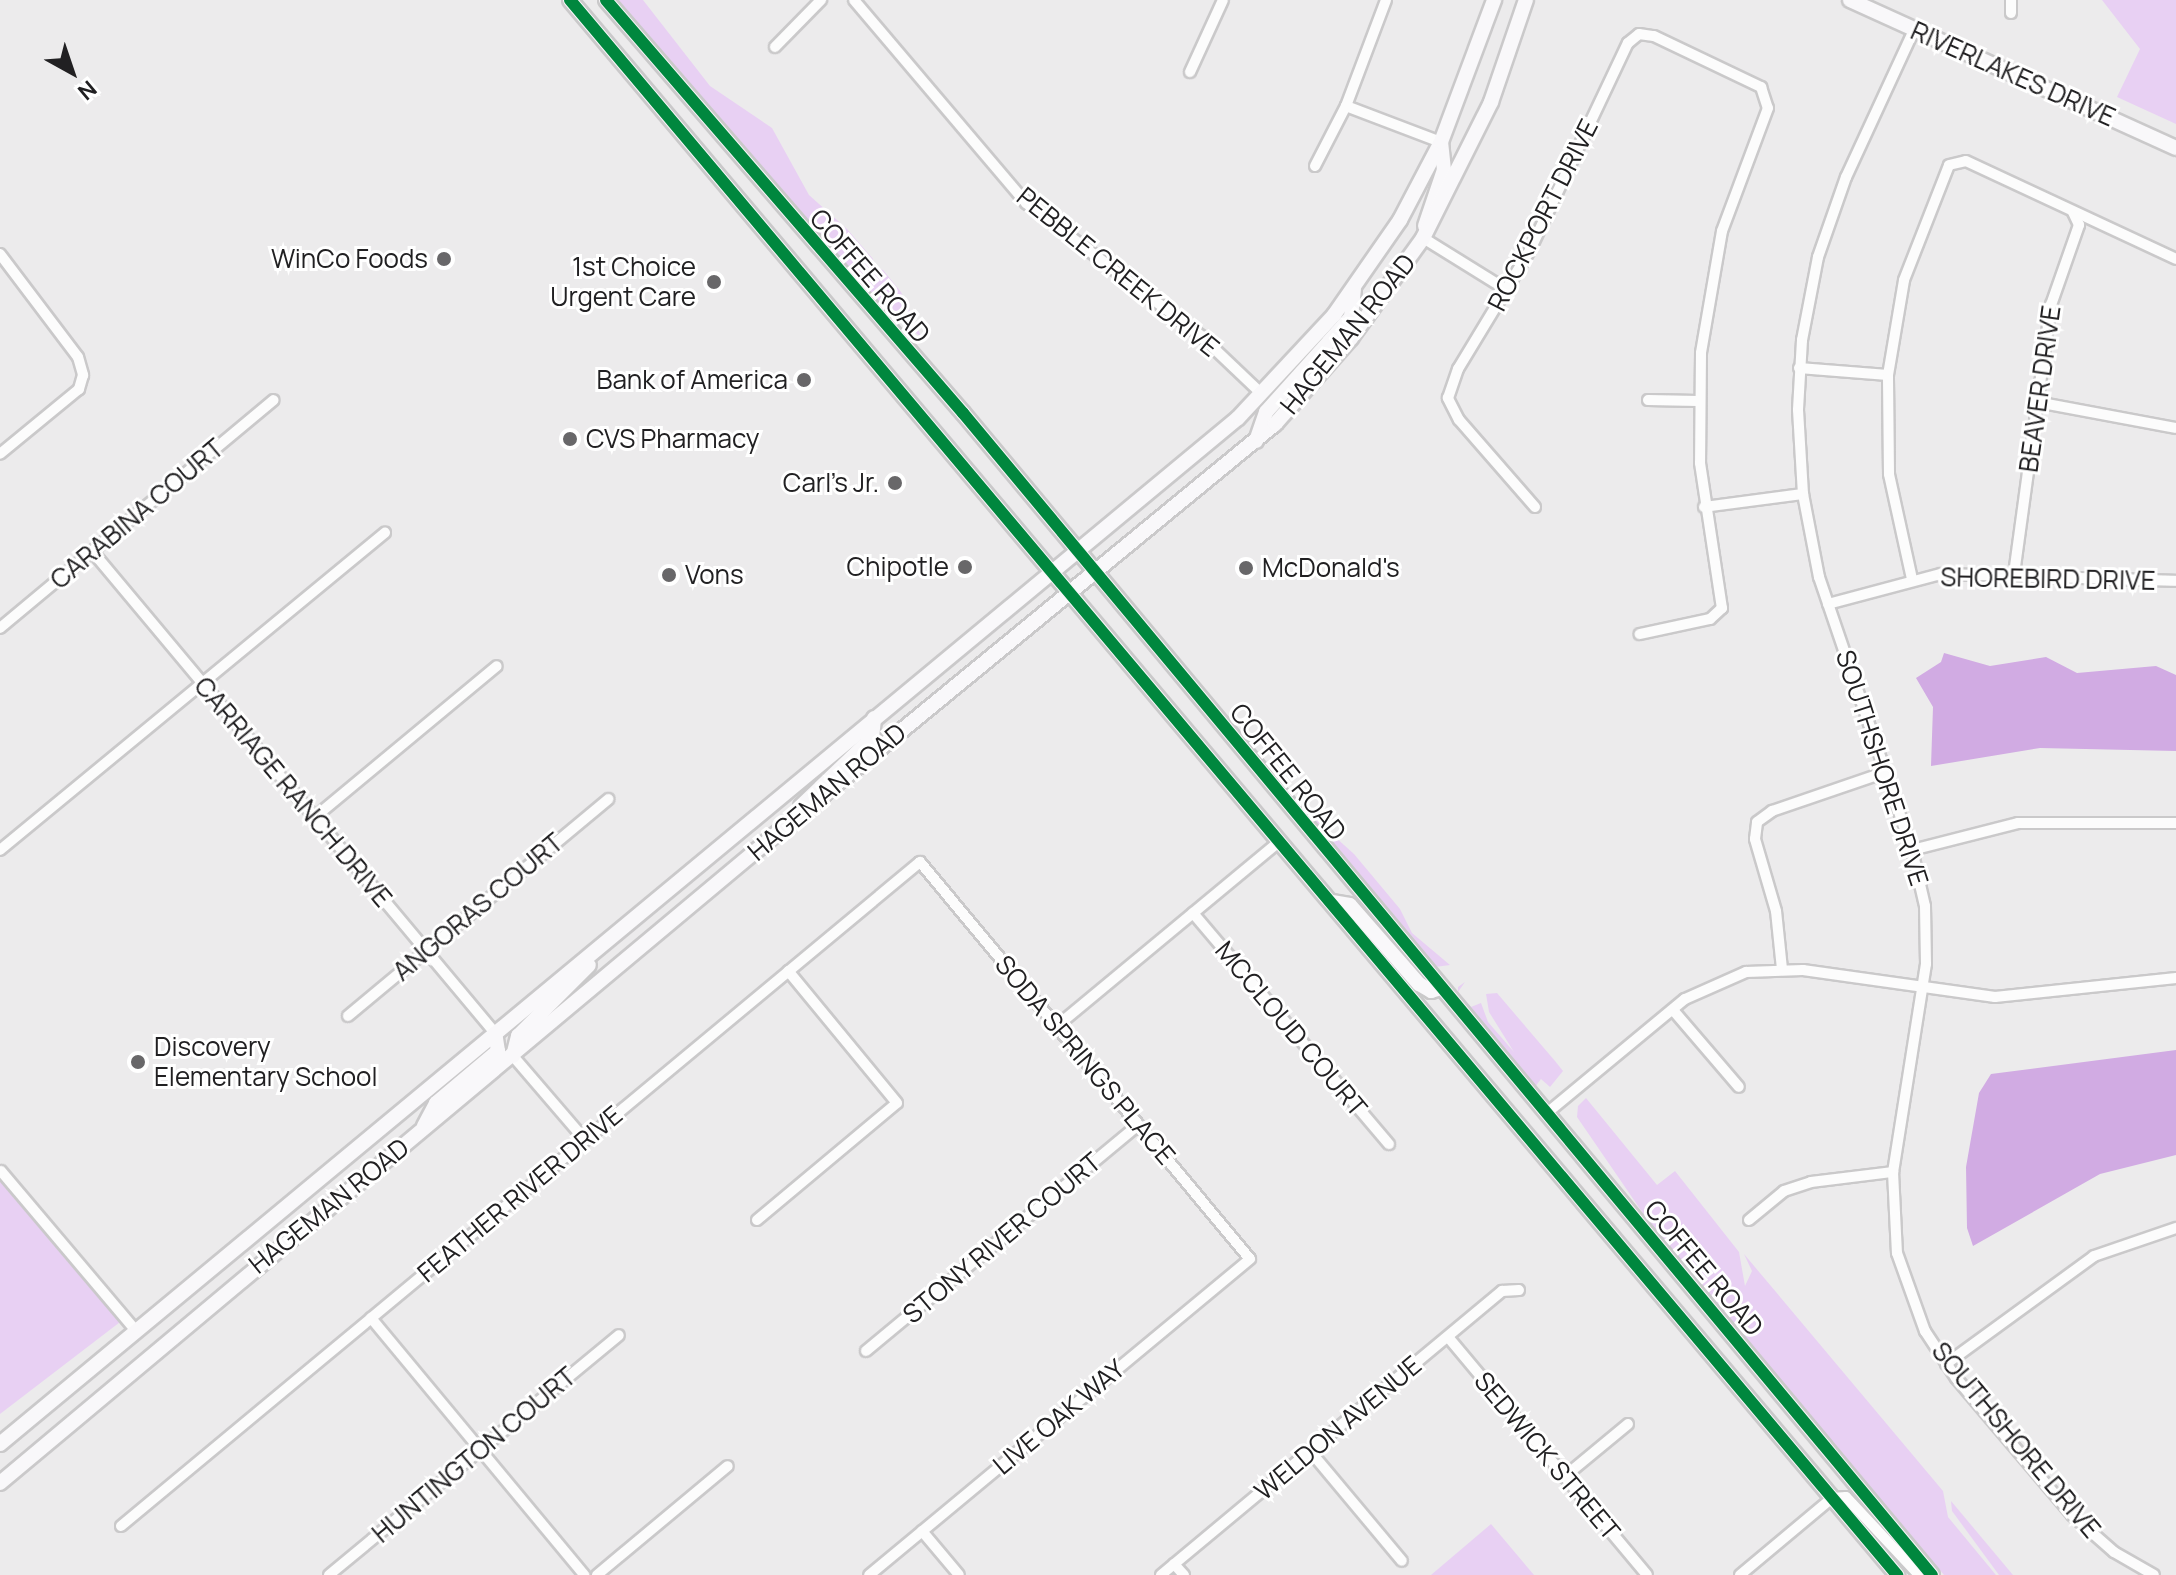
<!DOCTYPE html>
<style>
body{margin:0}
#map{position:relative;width:2176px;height:1575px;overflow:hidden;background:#ecebec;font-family:Manrope,sans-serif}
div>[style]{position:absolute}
.green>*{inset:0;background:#e8d0f3}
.water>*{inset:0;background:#d1abe3}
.roads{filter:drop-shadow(2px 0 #cac9ca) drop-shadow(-2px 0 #cac9ca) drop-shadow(0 2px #cac9ca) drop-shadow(0 -2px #cac9ca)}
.street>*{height:10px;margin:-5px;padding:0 5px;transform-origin:5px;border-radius:5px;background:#fcfcfc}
.secondary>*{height:14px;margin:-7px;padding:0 7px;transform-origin:7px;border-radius:7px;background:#f9f8fa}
.cycleway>*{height:12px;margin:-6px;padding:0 6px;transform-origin:6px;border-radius:6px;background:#00873e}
.dots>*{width:22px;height:22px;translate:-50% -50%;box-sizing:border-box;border:4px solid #fff;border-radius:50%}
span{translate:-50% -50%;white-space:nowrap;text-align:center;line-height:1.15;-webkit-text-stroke:6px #fff;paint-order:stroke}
.street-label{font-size:26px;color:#212022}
.poi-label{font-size:26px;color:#212022}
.right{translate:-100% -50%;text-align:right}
.left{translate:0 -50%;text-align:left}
.north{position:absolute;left:32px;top:32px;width:80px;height:80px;-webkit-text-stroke:6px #fff;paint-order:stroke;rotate:140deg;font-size:22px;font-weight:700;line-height:32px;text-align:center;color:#212022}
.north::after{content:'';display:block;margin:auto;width:28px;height:36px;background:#212022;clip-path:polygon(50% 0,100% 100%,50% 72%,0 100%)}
</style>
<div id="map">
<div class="green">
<div style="clip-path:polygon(618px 0,643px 0,710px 86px,772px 128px,809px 195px,847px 229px,873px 259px,873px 267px,883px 270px,901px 292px,922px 338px,899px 319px,894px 320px,843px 264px)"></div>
<div style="clip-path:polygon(2102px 0,2176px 0,2176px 124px,2117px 97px,2140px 49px)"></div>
<div style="clip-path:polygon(1304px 809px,1354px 854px,1400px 909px,1412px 933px,1450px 965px,1435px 967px)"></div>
<div style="clip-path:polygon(1465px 982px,1458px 992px,1471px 1007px,1481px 1003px,1488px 1022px,1514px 1052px,1489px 1012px,1486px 994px,1497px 993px,1555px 1061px,1563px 1071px,1550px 1087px,1541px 1079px,1535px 1087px,1460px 998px,1458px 993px,1458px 987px)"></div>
<div style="clip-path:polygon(1586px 1098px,1657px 1185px,1675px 1171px,1739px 1252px,1745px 1286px,1752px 1271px,1744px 1254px,1943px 1491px,1948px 1517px,1996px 1575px,1944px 1575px,1649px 1222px,1577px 1117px,1578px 1106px)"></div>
<div style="clip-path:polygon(0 1175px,124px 1319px,0 1414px)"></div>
<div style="clip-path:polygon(1951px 1501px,2013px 1575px,1999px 1575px,1952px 1511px)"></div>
<div style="clip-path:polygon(1491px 1524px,1534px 1575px,1431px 1575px)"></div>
</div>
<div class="water">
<div style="clip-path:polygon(1944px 653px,1990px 666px,2046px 657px,2077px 673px,2156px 666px,2176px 675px,2176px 751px,2040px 748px,1931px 766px,1933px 707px,1916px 678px,1941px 662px)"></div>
<div style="clip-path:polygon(2176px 1050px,2176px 1155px,2100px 1174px,1973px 1246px,1967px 1228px,1966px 1167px,1979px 1093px,1991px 1074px)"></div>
</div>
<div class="roads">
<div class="street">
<div style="left:854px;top:0;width:266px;rotate:49.7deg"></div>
<div style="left:1026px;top:203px;width:220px;rotate:37.2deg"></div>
<div style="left:1201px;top:336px;width:84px;rotate:43.6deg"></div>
<div style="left:2011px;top:13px;width:13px;rotate:-90deg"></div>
<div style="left:1914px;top:30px;width:162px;rotate:114.8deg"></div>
<div style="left:1846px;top:177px;width:85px;rotate:109.3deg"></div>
<div style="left:1818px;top:257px;width:85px;rotate:100.9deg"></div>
<div style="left:1802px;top:340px;width:70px;rotate:93.3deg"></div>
<div style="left:1798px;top:410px;width:84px;rotate:86.6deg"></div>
<div style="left:1803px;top:494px;width:85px;rotate:79.1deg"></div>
<div style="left:1819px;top:577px;width:288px;rotate:71.2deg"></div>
<div style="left:1912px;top:850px;width:57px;rotate:76.9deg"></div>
<div style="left:1925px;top:906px;width:58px;rotate:89deg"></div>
<div style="left:1926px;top:964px;width:211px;rotate:99deg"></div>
<div style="left:1893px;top:1172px;width:81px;rotate:87.2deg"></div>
<div style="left:1897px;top:1253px;width:83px;rotate:70.3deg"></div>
<div style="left:1925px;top:1331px;width:56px;rotate:56.6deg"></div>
<div style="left:1956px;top:1378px;width:180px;rotate:49.7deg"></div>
<div style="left:2072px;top:1515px;width:56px;rotate:41.4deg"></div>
<div style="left:2114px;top:1552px;width:46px;rotate:29.9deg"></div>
<div style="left:775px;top:47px;width:66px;rotate:-45.6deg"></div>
<div style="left:1190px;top:72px;width:79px;rotate:-65.4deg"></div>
<div style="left:1346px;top:106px;width:102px;rotate:20.8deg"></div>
<div style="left:1315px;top:166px;width:68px;rotate:-62.7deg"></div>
<div style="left:1346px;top:106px;width:113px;rotate:-69.3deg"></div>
<div style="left:1423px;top:238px;width:99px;rotate:31.8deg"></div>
<div style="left:0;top:254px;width:129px;rotate:52.9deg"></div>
<div style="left:78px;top:357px;width:19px;rotate:74deg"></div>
<div style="left:83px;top:375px;width:15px;rotate:106deg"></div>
<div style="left:79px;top:389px;width:102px;rotate:140.6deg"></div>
<div style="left:1799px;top:368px;width:89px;rotate:4.5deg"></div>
<div style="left:1648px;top:400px;width:50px;rotate:1.1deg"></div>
<div style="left:2037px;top:402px;width:141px;rotate:10.6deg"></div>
<div style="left:1535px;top:507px;width:116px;rotate:-131.1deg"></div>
<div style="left:1459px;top:420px;width:25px;rotate:-117deg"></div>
<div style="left:1448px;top:398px;width:31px;rotate:-71deg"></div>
<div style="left:1458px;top:369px;width:139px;rotate:-58.8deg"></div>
<div style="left:1530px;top:250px;width:229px;rotate:-64.7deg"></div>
<div style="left:1628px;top:43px;width:14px;rotate:-39deg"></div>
<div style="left:1639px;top:34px;width:15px;rotate:8deg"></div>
<div style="left:1654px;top:36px;width:119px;rotate:25.5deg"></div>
<div style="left:1761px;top:87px;width:22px;rotate:72deg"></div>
<div style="left:1768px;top:108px;width:131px;rotate:110.5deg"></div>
<div style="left:1722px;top:231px;width:124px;rotate:99.8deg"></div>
<div style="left:1701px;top:353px;width:110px;rotate:90.5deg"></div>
<div style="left:1700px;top:463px;width:147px;rotate:81.4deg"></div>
<div style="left:1722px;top:608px;width:16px;rotate:137deg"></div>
<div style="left:1710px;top:619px;width:72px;rotate:167.9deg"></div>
<div style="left:1704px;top:507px;width:100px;rotate:-7.5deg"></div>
<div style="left:92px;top:551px;width:628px;rotate:50.1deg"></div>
<div style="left:2014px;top:574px;width:272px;rotate:-82.2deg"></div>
<div style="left:2051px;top:305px;width:85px;rotate:-70.7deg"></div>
<div style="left:2079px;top:225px;width:14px;rotate:-115deg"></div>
<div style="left:1912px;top:579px;width:107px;rotate:-102.4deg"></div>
<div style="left:1889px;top:474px;width:99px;rotate:-90.6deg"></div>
<div style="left:1888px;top:375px;width:96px;rotate:-80.4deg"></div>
<div style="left:1904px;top:280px;width:123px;rotate:-68.6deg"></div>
<div style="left:1949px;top:165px;width:17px;rotate:-13deg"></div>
<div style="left:1966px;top:161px;width:232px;rotate:25deg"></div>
<div style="left:1828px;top:604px;width:117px;rotate:-14.9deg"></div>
<div style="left:1941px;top:574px;width:235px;rotate:1.7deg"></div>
<div style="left:0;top:628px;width:356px;rotate:-39.8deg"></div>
<div style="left:315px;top:817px;width:236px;rotate:-39.7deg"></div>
<div style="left:0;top:850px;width:499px;rotate:-39.5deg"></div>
<div style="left:1912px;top:850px;width:109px;rotate:-14.3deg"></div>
<div style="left:2018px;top:823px;width:158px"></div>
<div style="left:1193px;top:913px;width:303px;rotate:49.7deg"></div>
<div style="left:1782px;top:969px;width:58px;rotate:-95.9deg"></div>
<div style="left:1776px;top:911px;width:75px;rotate:-106.3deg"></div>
<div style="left:1755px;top:839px;width:17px;rotate:-83deg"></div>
<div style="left:1757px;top:822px;width:19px;rotate:-36deg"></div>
<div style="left:1772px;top:811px;width:120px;rotate:-18.9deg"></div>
<div style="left:1673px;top:1010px;width:101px;rotate:49.4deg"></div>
<div style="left:348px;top:1016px;width:339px;rotate:-39.8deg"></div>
<div style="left:1057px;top:1026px;width:290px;rotate:-39.7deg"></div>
<div style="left:513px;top:1056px;width:111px;rotate:49.4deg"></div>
<div style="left:1547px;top:1113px;width:179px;rotate:-39.6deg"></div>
<div style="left:1685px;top:999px;width:67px;rotate:-23.9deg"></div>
<div style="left:1746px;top:972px;width:57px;rotate:-2deg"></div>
<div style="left:1803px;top:970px;width:194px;rotate:8deg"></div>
<div style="left:1995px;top:997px;width:182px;rotate:-6deg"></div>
<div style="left:1px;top:1171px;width:209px;rotate:49.8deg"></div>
<div style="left:757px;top:1220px;width:182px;rotate:-39.9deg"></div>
<div style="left:897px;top:1103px;width:171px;rotate:-129.5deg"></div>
<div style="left:1749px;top:1220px;width:45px;rotate:-39.6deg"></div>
<div style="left:1784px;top:1191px;width:28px;rotate:-18deg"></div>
<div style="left:1811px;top:1182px;width:83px;rotate:-7deg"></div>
<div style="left:371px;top:1318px;width:334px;rotate:50.3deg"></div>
<div style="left:1448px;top:1337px;width:310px;rotate:50.1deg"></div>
<div style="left:866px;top:1351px;width:354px;rotate:-39.7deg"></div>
<div style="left:1946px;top:1364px;width:183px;rotate:-36.1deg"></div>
<div style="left:2094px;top:1256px;width:87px;rotate:-18.9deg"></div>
<div style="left:1310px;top:1451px;width:143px;rotate:50.1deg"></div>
<div style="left:1564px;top:1477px;width:83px;rotate:-39.6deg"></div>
<div style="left:121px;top:1526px;width:1039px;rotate:-39.73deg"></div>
<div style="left:920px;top:862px;width:516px;rotate:50.27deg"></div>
<div style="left:1250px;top:1259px;width:495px;rotate:140.3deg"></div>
<div style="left:922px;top:1531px;width:57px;rotate:49.9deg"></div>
<div style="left:1174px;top:1564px;width:15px;rotate:48deg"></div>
<div style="left:329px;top:1575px;width:376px;rotate:-39.6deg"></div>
<div style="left:597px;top:1575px;width:170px;rotate:-39.8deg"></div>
<div style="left:1161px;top:1575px;width:444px;rotate:-39.8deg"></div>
<div style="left:1502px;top:1291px;width:17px;rotate:-3deg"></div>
<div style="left:1740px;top:1575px;width:120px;rotate:-39.9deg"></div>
<div style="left:1832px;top:1498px;width:14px;rotate:-4deg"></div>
<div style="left:1846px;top:1497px;width:107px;rotate:46.9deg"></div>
</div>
<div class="secondary">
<div style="left:570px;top:0;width:2060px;rotate:49.88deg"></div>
<div style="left:606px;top:0;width:546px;rotate:49.16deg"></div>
<div style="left:963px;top:413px;width:1513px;rotate:50.18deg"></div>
<div style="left:1850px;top:0;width:358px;rotate:24.4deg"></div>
<div style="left:1425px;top:226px;width:59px;rotate:-71.3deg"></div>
<div style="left:1444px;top:170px;width:28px;rotate:-96deg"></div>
<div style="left:1256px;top:441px;width:31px;rotate:-71deg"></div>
<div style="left:1266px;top:412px;width:127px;rotate:-48.2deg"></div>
<div style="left:1351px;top:317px;width:28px;rotate:-84deg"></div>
<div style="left:801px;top:806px;width:98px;rotate:-43.8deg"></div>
<div style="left:872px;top:738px;width:20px;rotate:-84deg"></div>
<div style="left:1332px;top:902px;width:18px;rotate:9deg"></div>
<div style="left:1350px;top:905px;width:105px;rotate:48.9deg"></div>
<div style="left:1419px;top:984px;width:14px;rotate:30deg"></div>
<div style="left:1431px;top:991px;width:10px;rotate:-17deg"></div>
<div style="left:513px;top:1056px;width:21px;rotate:-76deg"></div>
<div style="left:518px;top:1036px;width:100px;rotate:-45deg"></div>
<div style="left:424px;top:1126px;width:26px;rotate:-62deg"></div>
<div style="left:436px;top:1103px;width:81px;rotate:-40deg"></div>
<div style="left:498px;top:1051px;width:18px;rotate:-99deg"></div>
<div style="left:0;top:1444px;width:1608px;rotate:-39.65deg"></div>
<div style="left:1238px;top:418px;width:141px;rotate:-47deg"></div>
<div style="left:1334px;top:315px;width:116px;rotate:-55.2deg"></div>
<div style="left:1400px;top:220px;width:88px;rotate:-62.3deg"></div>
<div style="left:1441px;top:142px;width:152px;rotate:-69.5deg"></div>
<div style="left:0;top:1483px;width:1029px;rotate:-39.91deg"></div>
<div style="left:789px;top:823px;width:629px;rotate:-39.39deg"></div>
<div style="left:1275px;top:424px;width:115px;rotate:-48.5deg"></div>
<div style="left:1351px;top:338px;width:123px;rotate:-54.2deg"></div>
<div style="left:1423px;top:238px;width:152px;rotate:-63.4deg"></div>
<div style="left:1491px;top:102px;width:108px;rotate:-71.1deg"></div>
</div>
</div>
<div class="cycleway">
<div style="left:570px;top:0;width:2060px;rotate:49.88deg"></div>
<div style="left:606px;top:0;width:546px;rotate:49.16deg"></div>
<div style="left:963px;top:413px;width:1513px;rotate:50.18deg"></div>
</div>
<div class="dots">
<div style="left:444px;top:259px;background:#686769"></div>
<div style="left:714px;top:282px;background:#686769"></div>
<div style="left:804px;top:380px;background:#686769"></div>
<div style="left:570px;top:439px;background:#686769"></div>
<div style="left:895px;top:483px;background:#686769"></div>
<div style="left:965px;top:567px;background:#686769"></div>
<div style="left:1246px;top:568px;background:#686769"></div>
<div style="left:669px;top:575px;background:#686769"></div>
<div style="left:138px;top:1062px;background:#686769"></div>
</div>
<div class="street-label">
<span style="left:2013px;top:74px;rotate:24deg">RIVERLAKES DRIVE</span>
<span style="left:1543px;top:215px;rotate:-63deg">ROCKPORT DRIVE</span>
<span style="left:1118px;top:272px;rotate:39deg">PEBBLE CREEK DRIVE</span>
<span style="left:870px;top:276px;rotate:49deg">COFFEE ROAD</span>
<span style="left:1348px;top:334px;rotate:-51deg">HAGEMAN ROAD</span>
<span style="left:2040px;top:389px;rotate:-82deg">BEAVER DRIVE</span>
<span style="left:137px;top:514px;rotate:-40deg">CARABINA COURT</span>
<span style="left:2048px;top:579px;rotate:1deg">SHOREBIRD DRIVE</span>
<span style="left:1882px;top:768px;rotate:72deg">SOUTHSHORE DRIVE</span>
<span style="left:1288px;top:772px;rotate:51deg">COFFEE ROAD</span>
<span style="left:293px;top:792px;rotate:50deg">CARRIAGE RANCH DRIVE</span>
<span style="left:827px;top:792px;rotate:-40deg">HAGEMAN ROAD</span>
<span style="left:478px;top:907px;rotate:-40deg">ANGORAS COURT</span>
<span style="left:1291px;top:1029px;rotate:50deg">MCCLOUD COURT</span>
<span style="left:1085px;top:1060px;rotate:50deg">SODA SPRINGS PLACE</span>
<span style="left:520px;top:1194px;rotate:-40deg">FEATHER RIVER DRIVE</span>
<span style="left:329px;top:1206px;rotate:-39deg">HAGEMAN ROAD</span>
<span style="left:1002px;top:1238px;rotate:-40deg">STONY RIVER COURT</span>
<span style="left:1704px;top:1268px;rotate:50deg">COFFEE ROAD</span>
<span style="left:1059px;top:1417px;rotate:-40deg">LIVE OAK WAY</span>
<span style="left:1338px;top:1428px;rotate:-40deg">WELDON AVENUE</span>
<span style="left:2016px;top:1440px;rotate:50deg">SOUTHSHORE DRIVE</span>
<span style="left:474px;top:1455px;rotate:-40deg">HUNTINGTON COURT</span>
<span style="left:1547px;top:1456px;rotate:50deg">SEDWICK STREET</span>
</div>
<div class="poi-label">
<span class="right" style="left:428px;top:259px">WinCo Foods</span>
<span class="right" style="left:696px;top:282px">1st Choice<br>Urgent Care</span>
<span class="right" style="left:788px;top:380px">Bank of America</span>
<span class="left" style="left:586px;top:439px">CVS Pharmacy</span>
<span class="right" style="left:879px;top:483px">Carl's Jr.</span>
<span class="right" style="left:949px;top:567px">Chipotle</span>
<span class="left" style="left:1262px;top:568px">McDonald's</span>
<span class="left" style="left:685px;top:575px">Vons</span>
<span class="left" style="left:154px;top:1062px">Discovery<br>Elementary School</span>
</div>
<div class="north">N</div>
</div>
